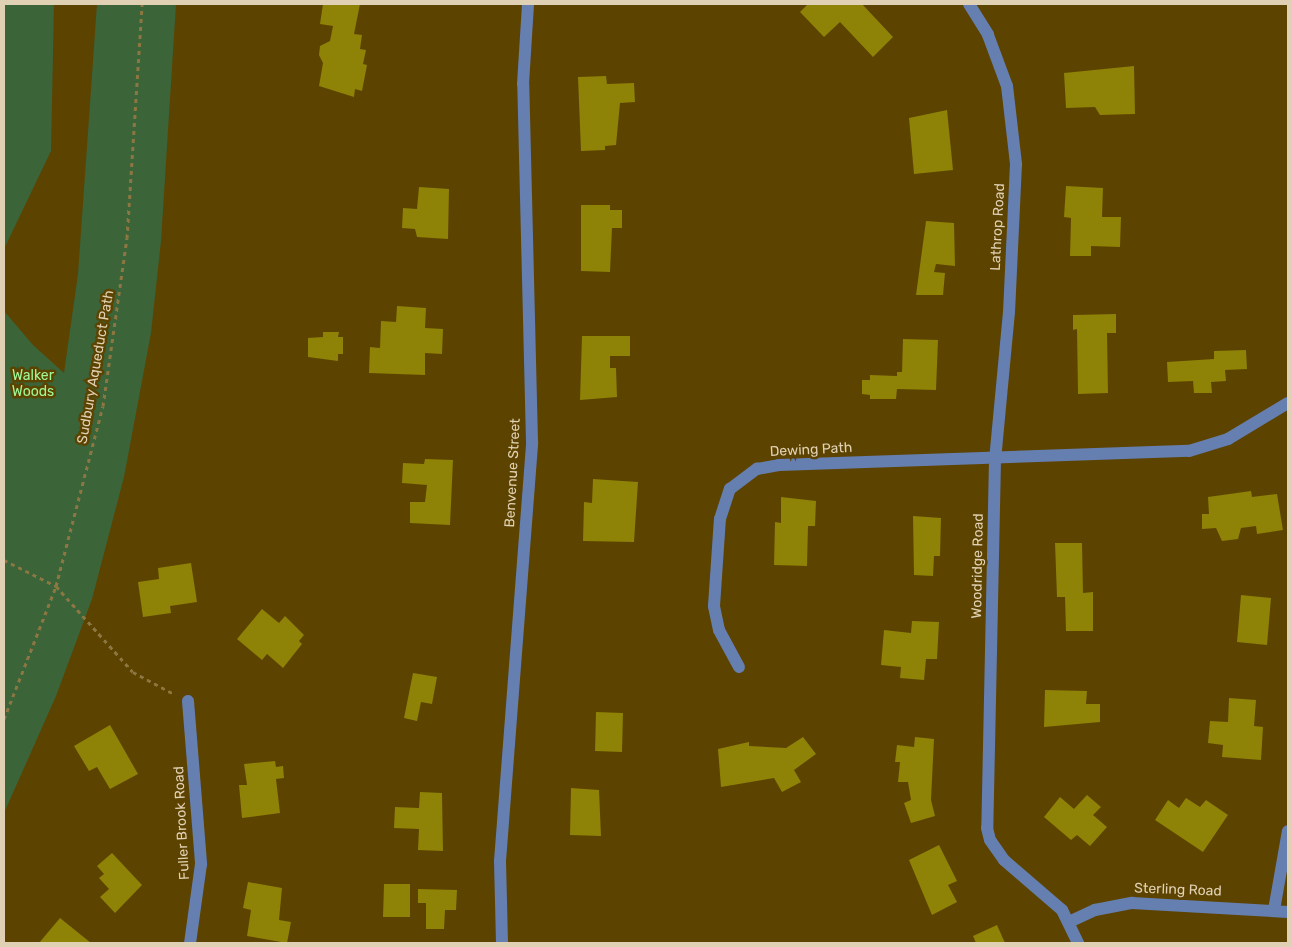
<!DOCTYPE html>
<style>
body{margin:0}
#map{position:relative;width:1292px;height:947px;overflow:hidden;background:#5d4300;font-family:Rubik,sans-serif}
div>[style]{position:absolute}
.green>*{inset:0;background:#3b6439}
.building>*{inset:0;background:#8e8207}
.path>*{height:3px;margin-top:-1.5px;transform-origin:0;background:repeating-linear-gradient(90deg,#8c7641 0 4px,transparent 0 8px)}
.minor>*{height:12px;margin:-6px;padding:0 6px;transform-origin:6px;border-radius:6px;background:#657fb1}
span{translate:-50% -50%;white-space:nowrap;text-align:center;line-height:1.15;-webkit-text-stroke:5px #5d4300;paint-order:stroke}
.street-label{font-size:14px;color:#e0d1b4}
.park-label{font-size:14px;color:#9ef899}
.frame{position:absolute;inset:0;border:5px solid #e0d1b4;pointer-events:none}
</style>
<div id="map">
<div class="green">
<div style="clip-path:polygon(4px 4px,54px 4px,51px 151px,4px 249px)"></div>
<div style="clip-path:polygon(97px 4px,176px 4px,161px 241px,151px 333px,124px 477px,92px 599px,56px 696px,4px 813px,4px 311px,33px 345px,64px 373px,78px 274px)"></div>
</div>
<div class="building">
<div style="clip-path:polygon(323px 4px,360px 4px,354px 34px,362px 35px,360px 49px,366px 50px,363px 64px,367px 65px,362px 91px,355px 89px,354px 97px,319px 86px,323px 63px,319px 55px,320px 46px,330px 41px,333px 26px,320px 24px)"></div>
<div style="clip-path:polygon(808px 4px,862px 4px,893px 37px,873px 57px,840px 22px,824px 37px,800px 12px)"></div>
<div style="clip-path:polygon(1134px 66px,1135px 114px,1100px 115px,1095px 107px,1066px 108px,1064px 73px)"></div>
<div style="clip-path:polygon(606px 76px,607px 84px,634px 83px,635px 102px,620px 103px,616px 145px,605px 146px,605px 150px,581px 151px,578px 77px)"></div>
<div style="clip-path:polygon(947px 110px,953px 170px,914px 174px,909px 118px)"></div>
<div style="clip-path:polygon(1066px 186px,1103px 188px,1102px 217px,1121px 217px,1120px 247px,1091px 246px,1091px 256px,1070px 256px,1071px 218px,1064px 217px)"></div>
<div style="clip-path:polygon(419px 187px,449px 189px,448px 239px,417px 237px,415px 229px,402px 228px,403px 208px,417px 209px)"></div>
<div style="clip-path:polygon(581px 205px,610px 205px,610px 210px,622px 210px,622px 228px,612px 228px,610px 272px,581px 271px)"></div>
<div style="clip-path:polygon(926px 221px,954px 223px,955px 266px,936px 264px,934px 272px,945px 273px,943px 295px,916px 295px)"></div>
<div style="clip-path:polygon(397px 306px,426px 308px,425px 328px,443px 329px,442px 354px,425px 353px,425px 375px,369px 373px,370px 347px,380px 348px,381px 321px,396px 322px)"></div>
<div style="clip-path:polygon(1116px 314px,1116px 333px,1107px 333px,1108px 393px,1078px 394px,1077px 329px,1073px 330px,1073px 315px)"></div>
<div style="clip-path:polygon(323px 332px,339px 332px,338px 337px,343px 337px,343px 354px,338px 354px,338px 361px,308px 357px,308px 338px,323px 337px)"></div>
<div style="clip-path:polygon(582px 336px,630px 336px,630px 356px,610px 356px,610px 368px,616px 368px,617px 397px,580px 400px)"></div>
<div style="clip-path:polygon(903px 339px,938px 340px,936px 390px,897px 389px,896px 399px,870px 399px,870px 395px,862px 394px,862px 380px,870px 380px,870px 375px,897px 376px,897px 372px,902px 372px)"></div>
<div style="clip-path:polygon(1246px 350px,1247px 369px,1225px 370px,1226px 381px,1211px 382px,1212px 393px,1194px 393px,1193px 381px,1168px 382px,1167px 362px,1214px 359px,1214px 351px)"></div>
<div style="clip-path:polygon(425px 459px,453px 460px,450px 525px,410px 523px,410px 502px,425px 502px,427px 485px,402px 483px,403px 463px,424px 464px)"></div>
<div style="clip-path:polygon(593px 479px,638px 482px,634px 542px,583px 541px,584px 502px,592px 503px)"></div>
<div style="clip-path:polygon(1251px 491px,1252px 497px,1277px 494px,1283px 530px,1257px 534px,1256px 526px,1241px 528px,1238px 539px,1222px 541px,1216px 528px,1202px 529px,1202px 514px,1209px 514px,1208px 497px)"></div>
<div style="clip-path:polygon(781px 497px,816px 501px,815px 526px,808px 526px,807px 566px,774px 565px,775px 522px,781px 523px)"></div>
<div style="clip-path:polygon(913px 516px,941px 518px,940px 556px,934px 556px,933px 576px,914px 575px)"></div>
<div style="clip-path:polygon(1055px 543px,1082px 543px,1083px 593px,1093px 592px,1093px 631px,1066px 631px,1065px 597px,1057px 597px)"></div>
<div style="clip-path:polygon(191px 563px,197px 602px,170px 606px,171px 613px,143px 617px,138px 582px,159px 579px,158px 568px)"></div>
<div style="clip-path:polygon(1241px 595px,1271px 598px,1267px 645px,1237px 642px)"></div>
<div style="clip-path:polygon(262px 609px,279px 623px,285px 616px,304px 635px,299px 641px,302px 644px,283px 668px,267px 654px,262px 660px,237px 639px)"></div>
<div style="clip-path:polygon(912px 621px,939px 622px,937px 659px,926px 659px,924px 680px,900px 678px,901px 667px,881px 665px,884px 630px,911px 633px)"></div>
<div style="clip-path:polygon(413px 673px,437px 677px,432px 704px,421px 702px,417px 721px,404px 718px)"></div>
<div style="clip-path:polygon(1045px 690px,1087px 691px,1086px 704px,1100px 704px,1100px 722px,1044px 727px)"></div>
<div style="clip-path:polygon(1229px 698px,1256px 700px,1254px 726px,1263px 727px,1261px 760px,1222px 757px,1223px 745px,1208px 743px,1210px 721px,1228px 722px)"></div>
<div style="clip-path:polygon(596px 712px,623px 713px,622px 752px,595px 751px)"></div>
<div style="clip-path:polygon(110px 725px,138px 774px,110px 789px,97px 767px,89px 771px,74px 746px)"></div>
<div style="clip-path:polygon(803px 737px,816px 754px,794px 770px,801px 782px,782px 792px,774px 778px,721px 787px,718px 749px,749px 742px,749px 746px,786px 748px)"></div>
<div style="clip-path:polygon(915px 737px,934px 739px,931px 800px,935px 816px,911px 823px,904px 803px,911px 800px,908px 782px,898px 782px,900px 762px,895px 762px,897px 745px,914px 747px)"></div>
<div style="clip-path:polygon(275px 761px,276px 767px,283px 766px,284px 778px,276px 779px,280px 813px,242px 818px,239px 785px,247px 785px,244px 764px)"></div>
<div style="clip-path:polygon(571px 788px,599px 790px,601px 836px,570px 835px)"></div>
<div style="clip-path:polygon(420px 792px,442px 793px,443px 851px,418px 850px,419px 829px,394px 828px,395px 807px,419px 808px)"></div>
<div style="clip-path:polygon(1087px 795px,1101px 807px,1093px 815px,1107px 827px,1090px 846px,1077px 835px,1071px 840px,1044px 817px,1060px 797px,1074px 809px)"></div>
<div style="clip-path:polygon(1186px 798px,1200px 807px,1206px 800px,1228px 815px,1203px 852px,1155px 820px,1168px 800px,1179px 808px)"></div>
<div style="clip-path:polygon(939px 845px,957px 881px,948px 885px,957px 902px,932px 915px,909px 860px)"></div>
<div style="clip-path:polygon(112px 853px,142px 885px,115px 913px,100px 897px,109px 889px,99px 878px,104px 874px,97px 866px)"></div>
<div style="clip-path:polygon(248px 882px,282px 888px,279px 920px,291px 922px,287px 943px,247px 936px,251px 910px,243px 908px)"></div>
<div style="clip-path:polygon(384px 884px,410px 884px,410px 917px,383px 917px)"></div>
<div style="clip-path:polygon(418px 889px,457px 890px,456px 910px,445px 910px,444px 929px,426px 929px,426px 903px,418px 903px)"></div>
<div style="clip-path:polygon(60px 918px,91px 943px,39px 943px)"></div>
<div style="clip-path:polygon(997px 925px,1005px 943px,976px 943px,973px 936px)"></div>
</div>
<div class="path">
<div style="left:4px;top:560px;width:58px;rotate:26.6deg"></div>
<div style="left:56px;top:586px;width:115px;rotate:48.2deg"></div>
<div style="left:133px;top:672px;width:47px;rotate:28.2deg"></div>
<div style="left:4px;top:719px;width:143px;rotate:-68.6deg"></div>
<div style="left:56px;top:586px;width:186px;rotate:-75.4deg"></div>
<div style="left:103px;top:406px;width:170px;rotate:-81.9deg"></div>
<div style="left:127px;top:238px;width:234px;rotate:-86.3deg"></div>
</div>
<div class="minor">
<div style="left:969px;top:4px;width:36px;rotate:58deg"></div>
<div style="left:988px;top:35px;width:54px;rotate:69.6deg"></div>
<div style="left:1007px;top:86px;width:79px;rotate:83.4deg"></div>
<div style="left:1016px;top:164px;width:148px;rotate:92.7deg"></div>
<div style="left:1009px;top:312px;width:149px;rotate:95.4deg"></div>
<div style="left:995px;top:460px;width:368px;rotate:91.2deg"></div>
<div style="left:987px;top:828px;width:12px;rotate:76deg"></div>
<div style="left:990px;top:840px;width:24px;rotate:55deg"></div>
<div style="left:1004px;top:860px;width:77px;rotate:40.8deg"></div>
<div style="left:1062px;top:910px;width:37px;rotate:64deg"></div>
<div style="left:739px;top:667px;width:42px;rotate:-118.4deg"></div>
<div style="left:719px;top:630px;width:25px;rotate:-102deg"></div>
<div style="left:714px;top:606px;width:87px;rotate:-86.1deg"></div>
<div style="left:720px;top:519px;width:32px;rotate:-72deg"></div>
<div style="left:730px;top:489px;width:34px;rotate:-37deg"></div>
<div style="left:757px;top:469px;width:22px;rotate:-10deg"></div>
<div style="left:779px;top:465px;width:410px;rotate:-2deg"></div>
<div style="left:1189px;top:451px;width:41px;rotate:-17.1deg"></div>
<div style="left:1228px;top:439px;width:70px;rotate:-31deg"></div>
<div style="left:188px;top:701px;width:164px;rotate:85.4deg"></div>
<div style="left:201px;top:864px;width:80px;rotate:97.9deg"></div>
<div style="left:1274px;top:910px;width:80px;rotate:-80deg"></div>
<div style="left:1069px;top:922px;width:29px;rotate:-25deg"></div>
<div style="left:1095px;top:910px;width:38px;rotate:-11deg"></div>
<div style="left:1132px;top:903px;width:156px;rotate:3.3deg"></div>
<div style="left:502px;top:943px;width:82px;rotate:-91.4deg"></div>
<div style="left:500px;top:861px;width:420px;rotate:-85.6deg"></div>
<div style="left:532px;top:442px;width:358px;rotate:-91.4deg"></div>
<div style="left:523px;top:84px;width:80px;rotate:-86.4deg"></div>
</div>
<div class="street-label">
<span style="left:998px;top:227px;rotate:-87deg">Lathrop Road</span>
<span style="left:96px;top:367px;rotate:-80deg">Sudbury Aqueduct Path</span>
<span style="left:811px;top:450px;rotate:-3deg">Dewing Path</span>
<span style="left:513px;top:473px;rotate:-87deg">Benvenue Street</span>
<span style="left:978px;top:566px;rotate:-89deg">Woodridge Road</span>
<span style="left:182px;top:823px;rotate:-93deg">Fuller Brook Road</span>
<span style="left:1178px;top:890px;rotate:2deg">Sterling Road</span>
</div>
<div class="park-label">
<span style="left:33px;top:384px">Walker<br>Woods</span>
</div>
<div class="frame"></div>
</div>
